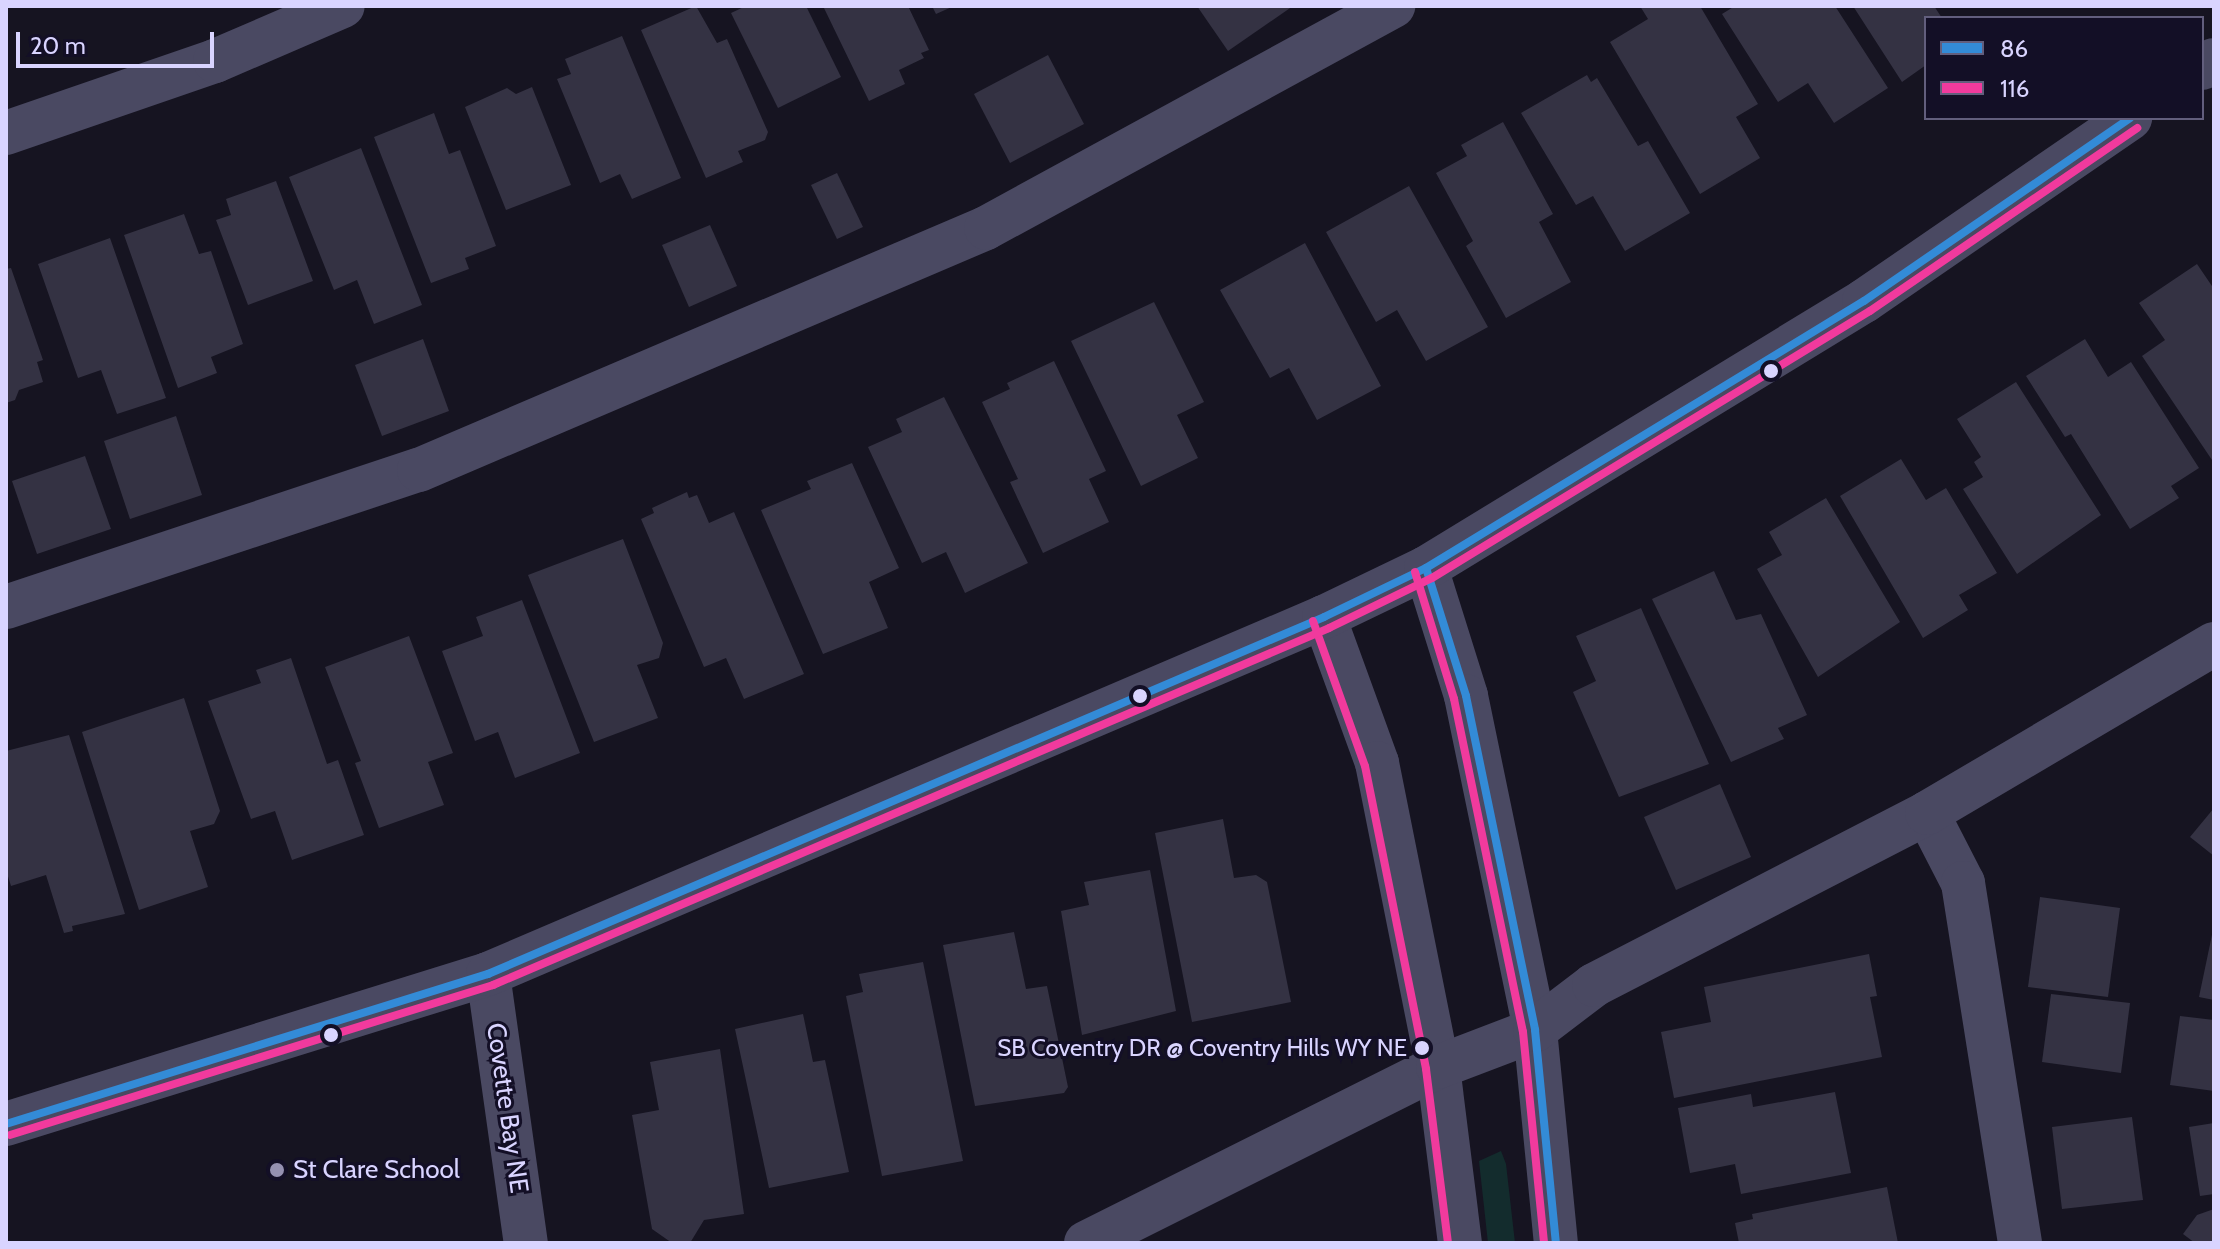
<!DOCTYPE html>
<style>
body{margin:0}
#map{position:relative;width:2220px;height:1249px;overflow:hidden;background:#161421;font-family:Cabin,sans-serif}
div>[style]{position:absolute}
.green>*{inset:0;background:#132c2d}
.building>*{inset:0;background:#343243}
.minor>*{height:44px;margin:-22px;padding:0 22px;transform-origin:22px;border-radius:22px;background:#4a4962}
.bus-1>*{height:8px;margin:-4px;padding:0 4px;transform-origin:4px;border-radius:4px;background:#338bd7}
.bus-2>*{height:8px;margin:-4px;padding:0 4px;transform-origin:4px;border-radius:4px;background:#f13a9d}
.dots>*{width:22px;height:22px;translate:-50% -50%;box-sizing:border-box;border:4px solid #130f26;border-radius:50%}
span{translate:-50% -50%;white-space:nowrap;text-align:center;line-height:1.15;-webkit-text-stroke:6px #130f26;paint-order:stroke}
.bus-label{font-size:24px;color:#d9d4ff}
.right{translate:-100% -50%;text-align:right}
.street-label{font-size:26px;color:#d9d4ff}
.poi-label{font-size:26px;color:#d9d4ff}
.left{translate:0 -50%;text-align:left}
.frame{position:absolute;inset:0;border:8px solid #d9d4ff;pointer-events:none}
.legend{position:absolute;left:1924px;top:16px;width:280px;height:104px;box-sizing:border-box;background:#130f26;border:2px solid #625e7d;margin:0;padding:10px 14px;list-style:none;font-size:24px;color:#d9d4ff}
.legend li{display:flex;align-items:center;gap:16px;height:40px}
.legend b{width:40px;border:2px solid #625e7d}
.scale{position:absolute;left:16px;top:32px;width:198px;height:36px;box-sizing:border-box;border:4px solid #d9d4ff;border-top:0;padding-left:10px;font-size:24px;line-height:28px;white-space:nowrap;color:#d9d4ff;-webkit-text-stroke:6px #130f26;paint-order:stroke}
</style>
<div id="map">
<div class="green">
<div style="clip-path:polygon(1501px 1151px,1506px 1164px,1515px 1243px,1488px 1243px,1479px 1161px)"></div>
</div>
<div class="building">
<div style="clip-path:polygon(696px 6px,717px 43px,727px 39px,768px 132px,765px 140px,738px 151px,743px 162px,706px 178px,641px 30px)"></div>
<div style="clip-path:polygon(746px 6px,806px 6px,841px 77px,778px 108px,731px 13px)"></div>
<div style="clip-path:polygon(823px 6px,908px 6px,929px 50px,921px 53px,924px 58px,899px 70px,905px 84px,869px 101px)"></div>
<div style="clip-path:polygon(932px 6px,954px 6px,936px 14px)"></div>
<div style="clip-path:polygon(1197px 6px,1293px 6px,1228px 51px)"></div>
<div style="clip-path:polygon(1640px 6px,1700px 6px,1758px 104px,1736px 117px,1760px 158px,1700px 194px,1610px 42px,1648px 19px)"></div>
<div style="clip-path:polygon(1735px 6px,1835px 6px,1888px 88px,1834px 123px,1808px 83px,1778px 102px,1722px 14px)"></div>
<div style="clip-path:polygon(1853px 6px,1934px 6px,1942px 18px,1926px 18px,1926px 65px,1902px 82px)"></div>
<div style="clip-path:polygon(622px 36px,681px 178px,632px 199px,620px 174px,600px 183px,557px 79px,571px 74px,565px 59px)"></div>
<div style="clip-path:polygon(1048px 55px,1084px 124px,1010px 163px,974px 94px)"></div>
<div style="clip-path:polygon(1587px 75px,1591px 82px,1597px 78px,1638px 146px,1648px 141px,1690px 213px,1625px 251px,1593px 196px,1576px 205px,1521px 113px)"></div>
<div style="clip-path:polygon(532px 87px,571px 185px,506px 210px,465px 107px,507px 88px,516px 94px)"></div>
<div style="clip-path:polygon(434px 113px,449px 154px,460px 150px,496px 246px,465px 258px,469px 269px,431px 283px,374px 137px)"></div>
<div style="clip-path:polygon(1503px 122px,1553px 214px,1539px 222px,1571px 282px,1506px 318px,1466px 246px,1473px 241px,1436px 173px,1467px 156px,1461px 145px)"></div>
<div style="clip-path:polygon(361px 148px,422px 305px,374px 324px,357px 280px,334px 290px,289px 177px)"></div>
<div style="clip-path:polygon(837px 173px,863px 227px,837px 239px,811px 185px)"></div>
<div style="clip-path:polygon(276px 181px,313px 281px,248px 305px,216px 220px,231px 215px,226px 199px)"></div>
<div style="clip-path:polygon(1409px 186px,1488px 327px,1426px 361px,1397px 310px,1376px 322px,1326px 232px)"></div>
<div style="clip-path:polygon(184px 214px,199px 254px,211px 251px,243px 344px,211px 357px,217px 373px,178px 388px,124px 235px)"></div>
<div style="clip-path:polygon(710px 225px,737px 286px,689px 307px,662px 245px)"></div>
<div style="clip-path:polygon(110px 238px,166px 398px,117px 414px,101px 370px,78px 378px,38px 264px)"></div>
<div style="clip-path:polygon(1305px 243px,1381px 386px,1317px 420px,1289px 368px,1270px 378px,1220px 290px)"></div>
<div style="clip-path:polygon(2197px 264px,2214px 289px,2212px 460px,2142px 356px,2165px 340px,2139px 303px)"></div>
<div style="clip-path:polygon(11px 268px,43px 360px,37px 362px,43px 382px,19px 390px,15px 400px,6px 403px,6px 269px)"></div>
<div style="clip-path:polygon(1154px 302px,1204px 402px,1177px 415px,1198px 458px,1141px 486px,1071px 341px)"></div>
<div style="clip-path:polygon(423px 339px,449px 411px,382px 436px,355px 365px)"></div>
<div style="clip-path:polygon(2085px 339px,2108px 377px,2131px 362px,2199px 468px,2171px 486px,2179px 498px,2130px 529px,2071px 434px,2065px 437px,2026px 376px)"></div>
<div style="clip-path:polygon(1054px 361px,1106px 471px,1089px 479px,1109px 522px,1043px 553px,1010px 482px,1018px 479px,982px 402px,1010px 389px,1007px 383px)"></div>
<div style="clip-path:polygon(2016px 382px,2101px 515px,2017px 574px,1963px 489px,1983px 477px,1974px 462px,1981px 457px,1957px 419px)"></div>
<div style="clip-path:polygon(944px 397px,1028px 563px,965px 593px,946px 552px,922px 563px,868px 447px,902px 432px,896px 419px)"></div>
<div style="clip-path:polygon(176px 416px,202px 495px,130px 519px,104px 441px)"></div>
<div style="clip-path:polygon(85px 456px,111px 529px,37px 554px,12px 481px)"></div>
<div style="clip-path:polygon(1901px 459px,1926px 500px,1946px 488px,1997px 573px,1959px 595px,1968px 610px,1923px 638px,1840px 496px)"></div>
<div style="clip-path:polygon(852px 463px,899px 568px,869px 582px,888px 628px,823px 654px,761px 510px,811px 489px,807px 481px)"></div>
<div style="clip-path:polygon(687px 492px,689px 498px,697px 495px,709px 523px,734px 512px,804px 674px,744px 699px,726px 658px,704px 667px,641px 519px,654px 513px,652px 508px)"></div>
<div style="clip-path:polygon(1826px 498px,1900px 622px,1818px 677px,1757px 569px,1782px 555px,1769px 532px)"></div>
<div style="clip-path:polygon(623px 539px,663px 643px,659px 658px,637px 665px,658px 718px,594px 742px,528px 575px)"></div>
<div style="clip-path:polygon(1714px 571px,1736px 620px,1761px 614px,1807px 715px,1778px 728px,1784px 739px,1731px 762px,1652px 599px)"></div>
<div style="clip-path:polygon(522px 600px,580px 753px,515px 778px,498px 732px,475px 741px,442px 651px,483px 636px,476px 617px)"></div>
<div style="clip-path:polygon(1641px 608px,1709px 764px,1619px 797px,1573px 692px,1596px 681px,1576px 636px)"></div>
<div style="clip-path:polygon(409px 636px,453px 753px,428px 762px,444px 805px,379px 828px,355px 763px,361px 761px,325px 667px)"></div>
<div style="clip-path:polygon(291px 658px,327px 764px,338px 760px,364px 835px,292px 860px,275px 811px,251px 819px,208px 701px,261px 683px,256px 670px)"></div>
<div style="clip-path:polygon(184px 698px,220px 811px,214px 824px,190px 831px,208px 887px,139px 910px,82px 732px)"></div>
<div style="clip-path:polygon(69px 735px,125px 914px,72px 926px,73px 931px,64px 933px,46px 875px,11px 886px,6px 870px,6px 751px)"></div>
<div style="clip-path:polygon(1720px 784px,1751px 857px,1676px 890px,1644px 817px)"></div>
<div style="clip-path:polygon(2214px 808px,2214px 856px,2190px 837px)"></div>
<div style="clip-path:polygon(1223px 819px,1234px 878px,1256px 875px,1267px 882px,1291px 1002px,1192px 1022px,1155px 833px)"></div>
<div style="clip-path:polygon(1150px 870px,1176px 1011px,1082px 1035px,1061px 911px,1089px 905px,1084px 882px)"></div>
<div style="clip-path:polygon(2040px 897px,2120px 908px,2108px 997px,2028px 987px)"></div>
<div style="clip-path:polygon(2213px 930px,2214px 930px,2214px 1000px,2199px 997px)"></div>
<div style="clip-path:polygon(1014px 932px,1026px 989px,1047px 986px,1068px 1087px,1064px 1093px,975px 1106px,943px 945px)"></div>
<div style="clip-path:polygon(1869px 954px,1877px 996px,1870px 997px,1882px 1057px,1674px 1098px,1661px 1032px,1711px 1022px,1704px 987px)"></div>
<div style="clip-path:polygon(923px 962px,963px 1161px,882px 1176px,846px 996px,863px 992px,859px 974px)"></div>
<div style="clip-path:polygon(2051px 994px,2130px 1003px,2121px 1073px,2042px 1062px)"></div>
<div style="clip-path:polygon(803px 1014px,813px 1062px,825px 1060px,849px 1172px,769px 1188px,735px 1029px)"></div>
<div style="clip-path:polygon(2180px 1016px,2214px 1020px,2214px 1091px,2170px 1085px)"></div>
<div style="clip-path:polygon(720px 1049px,744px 1214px,704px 1220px,690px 1243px,672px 1243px,652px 1229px,632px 1115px,659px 1110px,650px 1062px)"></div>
<div style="clip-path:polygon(1835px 1092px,1851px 1173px,1741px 1194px,1735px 1164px,1690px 1173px,1678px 1108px,1751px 1094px,1753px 1107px)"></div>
<div style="clip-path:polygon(2132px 1117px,2143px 1200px,2062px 1209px,2052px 1127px)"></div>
<div style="clip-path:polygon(2214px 1123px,2214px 1194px,2200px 1196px,2189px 1127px)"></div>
<div style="clip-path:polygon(1887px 1187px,1898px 1243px,1739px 1243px,1735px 1223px,1753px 1219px,1752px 1214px)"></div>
<div style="clip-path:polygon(2214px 1209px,2214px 1243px,2195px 1243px,2183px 1234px,2197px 1215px)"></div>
</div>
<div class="minor">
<div style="left:2202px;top:68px;width:14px;rotate:-34deg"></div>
<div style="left:6px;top:133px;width:221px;rotate:-19deg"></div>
<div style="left:215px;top:61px;width:139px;rotate:-23.3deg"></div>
<div style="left:1426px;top:568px;width:134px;rotate:72.6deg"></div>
<div style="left:1466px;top:696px;width:341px;rotate:78.3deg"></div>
<div style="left:1535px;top:1030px;width:214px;rotate:84.4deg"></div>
<div style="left:6px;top:607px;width:435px;rotate:-18.4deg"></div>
<div style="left:419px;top:470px;width:616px;rotate:-23.11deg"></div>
<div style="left:986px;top:228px;width:464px;rotate:-28.6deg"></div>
<div style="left:1324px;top:617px;width:155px;rotate:70deg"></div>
<div style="left:1377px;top:763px;width:310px;rotate:78.7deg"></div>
<div style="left:1438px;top:1067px;width:177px;rotate:82.9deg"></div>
<div style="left:1927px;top:813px;width:79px;rotate:62.8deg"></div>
<div style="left:1963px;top:883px;width:364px;rotate:81deg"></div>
<div style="left:488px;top:974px;width:272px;rotate:82deg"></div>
<div style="left:6px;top:1124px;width:505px;rotate:-17.29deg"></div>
<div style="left:488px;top:974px;width:909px;rotate:-23.12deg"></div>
<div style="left:1324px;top:617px;width:113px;rotate:-25.7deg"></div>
<div style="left:1426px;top:568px;width:513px;rotate:-31.37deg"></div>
<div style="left:1864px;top:301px;width:323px;rotate:-34.5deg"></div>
<div style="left:1086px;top:1243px;width:394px;rotate:-26.6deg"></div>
<div style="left:1438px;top:1067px;width:104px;rotate:-20.9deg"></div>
<div style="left:1535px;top:1030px;width:74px;rotate:-37.3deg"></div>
<div style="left:1594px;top:985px;width:375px;rotate:-27.3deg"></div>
<div style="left:1927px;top:813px;width:333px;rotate:-30.5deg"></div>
</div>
<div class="bus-1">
<div style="left:1426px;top:568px;width:134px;rotate:72.6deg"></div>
<div style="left:1466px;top:696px;width:341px;rotate:78.3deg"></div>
<div style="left:1535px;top:1030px;width:214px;rotate:84.4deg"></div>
<div style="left:6px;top:1124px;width:505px;rotate:-17.29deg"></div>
<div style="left:488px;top:974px;width:909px;rotate:-23.12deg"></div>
<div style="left:1324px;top:617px;width:113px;rotate:-25.7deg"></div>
<div style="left:1426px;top:568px;width:513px;rotate:-31.37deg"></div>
<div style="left:1864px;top:301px;width:323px;rotate:-34.5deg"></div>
</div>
<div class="bus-2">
<div style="left:1415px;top:572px;width:133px;rotate:72.9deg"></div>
<div style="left:1454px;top:699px;width:340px;rotate:78.3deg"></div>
<div style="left:1523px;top:1032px;width:212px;rotate:84.3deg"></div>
<div style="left:1313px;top:621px;width:154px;rotate:70.3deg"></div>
<div style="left:1365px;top:766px;width:309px;rotate:78.6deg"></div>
<div style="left:1426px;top:1069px;width:175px;rotate:82.8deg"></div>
<div style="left:10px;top:1135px;width:506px;rotate:-17.25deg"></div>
<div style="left:493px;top:985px;width:909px;rotate:-23.12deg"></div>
<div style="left:1329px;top:628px;width:114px;rotate:-25.9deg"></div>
<div style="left:1432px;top:578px;width:513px;rotate:-31.37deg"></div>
<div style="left:1870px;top:311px;width:324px;rotate:-34.4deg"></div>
</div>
<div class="dots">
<div style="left:1771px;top:371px;background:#d9d4ff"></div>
<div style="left:1140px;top:696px;background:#d9d4ff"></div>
<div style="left:331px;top:1035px;background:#d9d4ff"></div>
<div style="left:1422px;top:1048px;background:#d9d4ff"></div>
<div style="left:277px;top:1170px;background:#9591b1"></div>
</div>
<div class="bus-label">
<span class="right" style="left:1407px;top:1048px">SB Coventry DR @ Coventry Hills WY NE</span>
</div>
<div class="street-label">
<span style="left:507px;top:1108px;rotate:82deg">Covette Bay NE</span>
</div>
<div class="poi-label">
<span class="left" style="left:293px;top:1170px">St Clare School</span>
</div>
<div class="frame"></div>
<ul class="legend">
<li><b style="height:10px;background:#338bd7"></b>86</li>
<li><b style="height:10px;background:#f13a9d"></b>116</li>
</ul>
<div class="scale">20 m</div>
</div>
